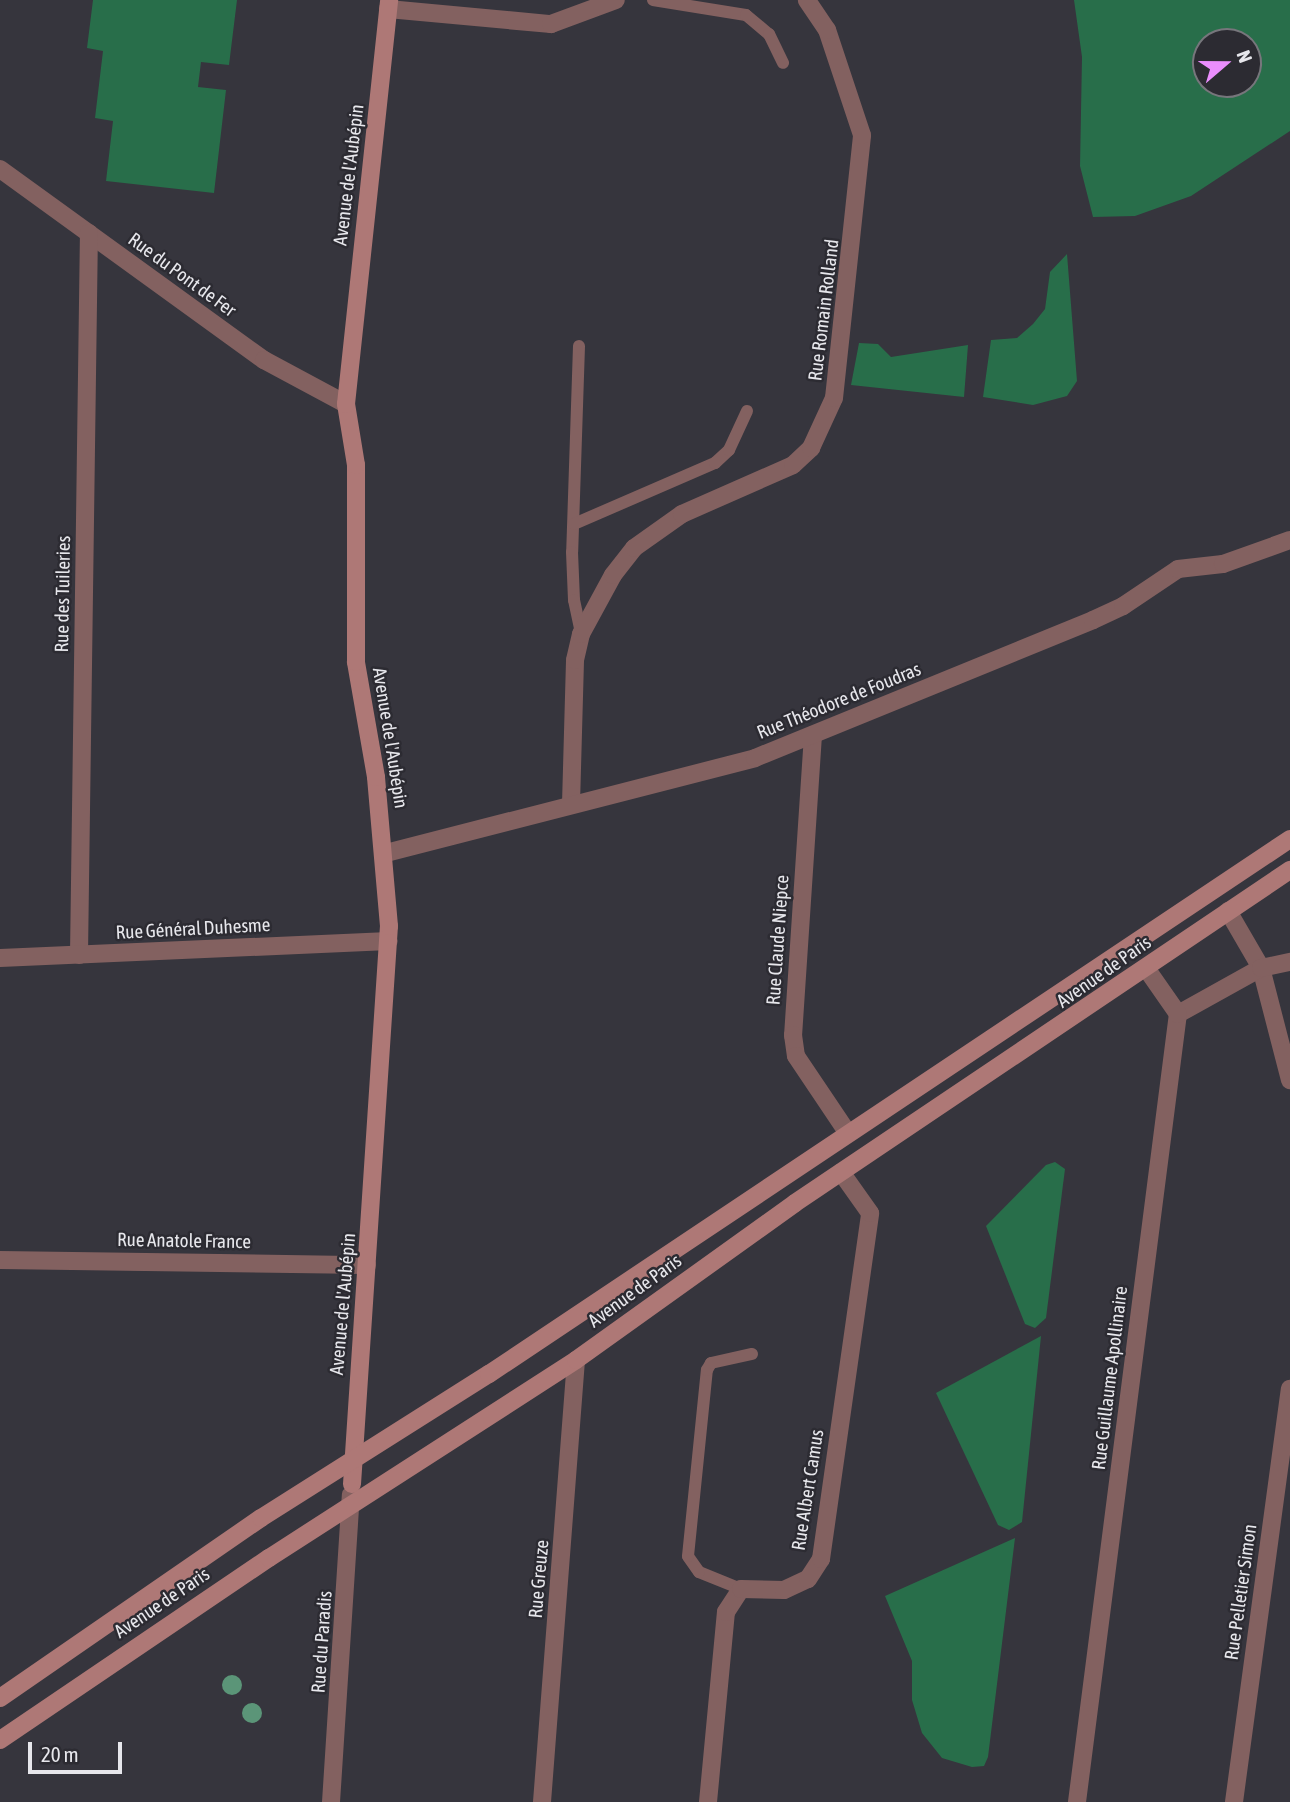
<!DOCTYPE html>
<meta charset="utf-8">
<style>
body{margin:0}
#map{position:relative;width:1290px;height:1802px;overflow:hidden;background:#36353d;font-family:"Asap Condensed",sans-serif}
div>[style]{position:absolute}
.green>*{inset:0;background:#286e4a}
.lane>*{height:12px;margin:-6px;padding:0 6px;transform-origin:6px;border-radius:6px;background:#836160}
.street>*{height:18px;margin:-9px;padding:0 9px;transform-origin:9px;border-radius:9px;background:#836160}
.secondary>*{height:18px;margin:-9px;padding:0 9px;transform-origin:9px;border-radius:9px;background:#ae7876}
.trees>*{width:20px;height:20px;margin:-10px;border-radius:50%;background:#5b9578}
span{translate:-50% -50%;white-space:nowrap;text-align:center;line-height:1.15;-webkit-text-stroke:5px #2c2b32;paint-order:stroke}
.street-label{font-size:19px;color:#e7e7ec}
.north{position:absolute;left:1192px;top:28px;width:70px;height:70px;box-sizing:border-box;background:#2c2b32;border:2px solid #77767c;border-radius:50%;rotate:70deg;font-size:19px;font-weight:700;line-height:28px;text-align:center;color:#e7e7ec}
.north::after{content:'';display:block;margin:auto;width:24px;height:32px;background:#ea8dfd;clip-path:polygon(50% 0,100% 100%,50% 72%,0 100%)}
.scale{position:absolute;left:28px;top:1742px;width:94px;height:32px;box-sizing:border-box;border:4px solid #e7e7ec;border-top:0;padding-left:9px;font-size:21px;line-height:24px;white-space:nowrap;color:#e7e7ec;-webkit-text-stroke:5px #2c2b32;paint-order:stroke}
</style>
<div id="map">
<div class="green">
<div style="clip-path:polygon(93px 0,237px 0,229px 65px,201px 62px,198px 87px,226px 90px,214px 193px,106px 181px,113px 121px,95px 118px,103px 51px,87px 48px)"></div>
<div style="clip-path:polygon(evenodd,1074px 0,1290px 0,1290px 131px,1191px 196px,1135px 216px,1093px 217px,1080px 166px,1082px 57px,1074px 0,1206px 42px,1248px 42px,1248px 84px,1206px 84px,1206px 42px)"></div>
<div style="clip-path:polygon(1067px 254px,1077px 381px,1067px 396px,1033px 405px,983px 397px,991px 340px,1017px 338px,1033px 324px,1045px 309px,1050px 272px)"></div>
<div style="clip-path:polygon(859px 343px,878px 344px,891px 357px,968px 345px,964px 397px,851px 385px)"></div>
<div style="clip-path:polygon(1055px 1162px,1065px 1169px,1046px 1318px,1035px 1328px,1025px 1324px,986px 1226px,1046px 1165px)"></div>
<div style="clip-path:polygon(1041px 1336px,1022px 1522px,1009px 1530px,998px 1525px,936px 1393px)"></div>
<div style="clip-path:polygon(1015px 1538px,988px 1757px,984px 1766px,972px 1767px,942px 1758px,922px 1733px,912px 1700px,912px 1661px,885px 1596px)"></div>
</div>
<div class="lane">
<div style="left:653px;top:0;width:94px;rotate:9.2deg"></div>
<div style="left:746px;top:15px;width:30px;rotate:40deg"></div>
<div style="left:769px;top:34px;width:32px;rotate:64deg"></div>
<div style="left:579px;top:346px;width:206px;rotate:91.9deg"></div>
<div style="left:572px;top:552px;width:48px;rotate:87.6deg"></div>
<div style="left:574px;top:600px;width:35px;rotate:78deg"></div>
<div style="left:574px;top:524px;width:154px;rotate:-23.4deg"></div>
<div style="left:715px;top:463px;width:19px;rotate:-43deg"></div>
<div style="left:729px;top:450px;width:43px;rotate:-65.2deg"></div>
<div style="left:741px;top:1589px;width:45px;rotate:-158deg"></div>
<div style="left:699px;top:1572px;width:19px;rotate:-125deg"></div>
<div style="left:688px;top:1556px;width:187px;rotate:-84.2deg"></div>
<div style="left:707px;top:1370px;width:8px;rotate:-60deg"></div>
<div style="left:711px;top:1363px;width:42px;rotate:-12.4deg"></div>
</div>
<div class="street">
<div style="left:388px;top:9px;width:164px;rotate:5.3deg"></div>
<div style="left:551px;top:24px;width:69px;rotate:-20.3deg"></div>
<div style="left:0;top:169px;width:326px;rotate:35.9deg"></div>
<div style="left:264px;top:360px;width:93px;rotate:28.2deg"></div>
<div style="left:813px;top:735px;width:301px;rotate:93.8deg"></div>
<div style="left:793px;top:1035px;width:21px;rotate:82deg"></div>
<div style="left:796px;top:1056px;width:92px;rotate:56.1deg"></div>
<div style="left:571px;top:804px;width:144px;rotate:-88.4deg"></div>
<div style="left:575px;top:660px;width:27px;rotate:-77deg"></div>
<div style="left:581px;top:634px;width:67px;rotate:-61.5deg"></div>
<div style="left:613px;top:575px;width:34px;rotate:-52deg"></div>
<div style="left:634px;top:548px;width:59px;rotate:-35.3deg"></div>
<div style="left:682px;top:514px;width:121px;rotate:-23.8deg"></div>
<div style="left:793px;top:465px;width:25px;rotate:-43deg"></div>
<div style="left:811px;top:448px;width:55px;rotate:-65.3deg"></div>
<div style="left:834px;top:398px;width:264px;rotate:-83.9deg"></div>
<div style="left:862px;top:135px;width:111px;rotate:-108.4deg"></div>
<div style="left:827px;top:30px;width:36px;rotate:-124deg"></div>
<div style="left:386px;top:853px;width:381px;rotate:-14.4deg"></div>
<div style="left:755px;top:758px;width:365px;rotate:-22.2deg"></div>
<div style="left:1093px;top:620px;width:33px;rotate:-25deg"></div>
<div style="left:1123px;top:606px;width:66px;rotate:-33.9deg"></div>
<div style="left:1178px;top:569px;width:45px;rotate:-6.3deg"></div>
<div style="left:1223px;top:564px;width:71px;rotate:-19.7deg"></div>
<div style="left:1228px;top:911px;width:66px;rotate:59.9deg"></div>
<div style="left:1261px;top:968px;width:116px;rotate:75.5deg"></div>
<div style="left:79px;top:955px;width:722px;rotate:-89.21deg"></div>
<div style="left:0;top:958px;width:389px;rotate:-2.5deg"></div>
<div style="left:1178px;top:1014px;width:95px;rotate:-29deg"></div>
<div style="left:1261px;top:968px;width:30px;rotate:-12deg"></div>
<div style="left:0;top:1260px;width:367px;rotate:0.8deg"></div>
<div style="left:331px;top:1802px;width:308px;rotate:-86.3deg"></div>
<div style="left:542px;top:1802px;width:443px;rotate:-85.6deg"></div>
<div style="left:708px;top:1802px;width:191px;rotate:-84.6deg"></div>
<div style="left:726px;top:1612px;width:27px;rotate:-57deg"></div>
<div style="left:741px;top:1589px;width:43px;rotate:1.3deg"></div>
<div style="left:784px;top:1590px;width:26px;rotate:-25deg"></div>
<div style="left:808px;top:1579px;width:24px;rotate:-57deg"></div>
<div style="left:821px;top:1559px;width:349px;rotate:-81.9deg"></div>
<div style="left:870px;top:1213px;width:50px;rotate:-125.3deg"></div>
<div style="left:1077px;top:1802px;width:794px;rotate:-82.7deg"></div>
<div style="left:1178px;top:1014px;width:56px;rotate:-124.8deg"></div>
<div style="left:1234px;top:1802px;width:417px;rotate:-82.3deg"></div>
</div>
<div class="secondary">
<div style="left:352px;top:1484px;width:559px;rotate:-86.21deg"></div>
<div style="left:389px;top:926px;width:150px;rotate:-95deg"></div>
<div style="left:376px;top:777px;width:117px;rotate:-99.9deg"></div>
<div style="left:356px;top:662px;width:197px;rotate:-90deg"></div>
<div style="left:356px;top:465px;width:62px;rotate:-99.3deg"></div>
<div style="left:346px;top:404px;width:406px;rotate:-83.9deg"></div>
<div style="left:0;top:1698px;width:317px;rotate:-34.6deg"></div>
<div style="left:261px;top:1518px;width:270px;rotate:-32.3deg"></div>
<div style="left:489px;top:1374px;width:963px;rotate:-33.74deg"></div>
<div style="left:0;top:1740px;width:325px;rotate:-34.1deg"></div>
<div style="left:269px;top:1558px;width:365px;rotate:-32.8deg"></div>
<div style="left:576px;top:1360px;width:269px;rotate:-35.6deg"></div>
<div style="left:795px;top:1203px;width:597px;rotate:-33.93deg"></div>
</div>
<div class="trees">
<div style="left:232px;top:1685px"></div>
<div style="left:252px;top:1713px"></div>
</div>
<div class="street-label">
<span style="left:349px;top:175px;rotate:-83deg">Avenue de l'Aubépin</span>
<span style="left:182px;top:275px;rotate:36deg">Rue du Pont de Fer</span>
<span style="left:824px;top:310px;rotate:-83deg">Rue Romain Rolland</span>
<span style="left:63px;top:594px;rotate:-89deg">Rue des Tuileries</span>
<span style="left:839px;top:701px;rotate:-22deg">Rue Théodore de Foudras</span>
<span style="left:390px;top:738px;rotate:81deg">Avenue de l'Aubépin</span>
<span style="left:193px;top:929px;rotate:-3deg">Rue Général Duhesme</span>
<span style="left:778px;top:940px;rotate:-86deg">Rue Claude Niepce</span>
<span style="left:1104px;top:972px;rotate:-35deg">Avenue de Paris</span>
<span style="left:184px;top:1241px;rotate:1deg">Rue Anatole France</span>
<span style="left:635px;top:1291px;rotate:-36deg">Avenue de Paris</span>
<span style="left:343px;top:1304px;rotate:-85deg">Avenue de l'Aubépin</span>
<span style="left:1110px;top:1378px;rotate:-83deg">Rue Guillaume Apollinaire</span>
<span style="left:808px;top:1490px;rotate:-81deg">Rue Albert Camus</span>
<span style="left:539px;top:1579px;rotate:-85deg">Rue Greuze</span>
<span style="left:1241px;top:1592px;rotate:-82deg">Rue Pelletier Simon</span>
<span style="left:162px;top:1603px;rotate:-34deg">Avenue de Paris</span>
<span style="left:322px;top:1642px;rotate:-86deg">Rue du Paradis</span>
</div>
<div class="north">N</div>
<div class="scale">20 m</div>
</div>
